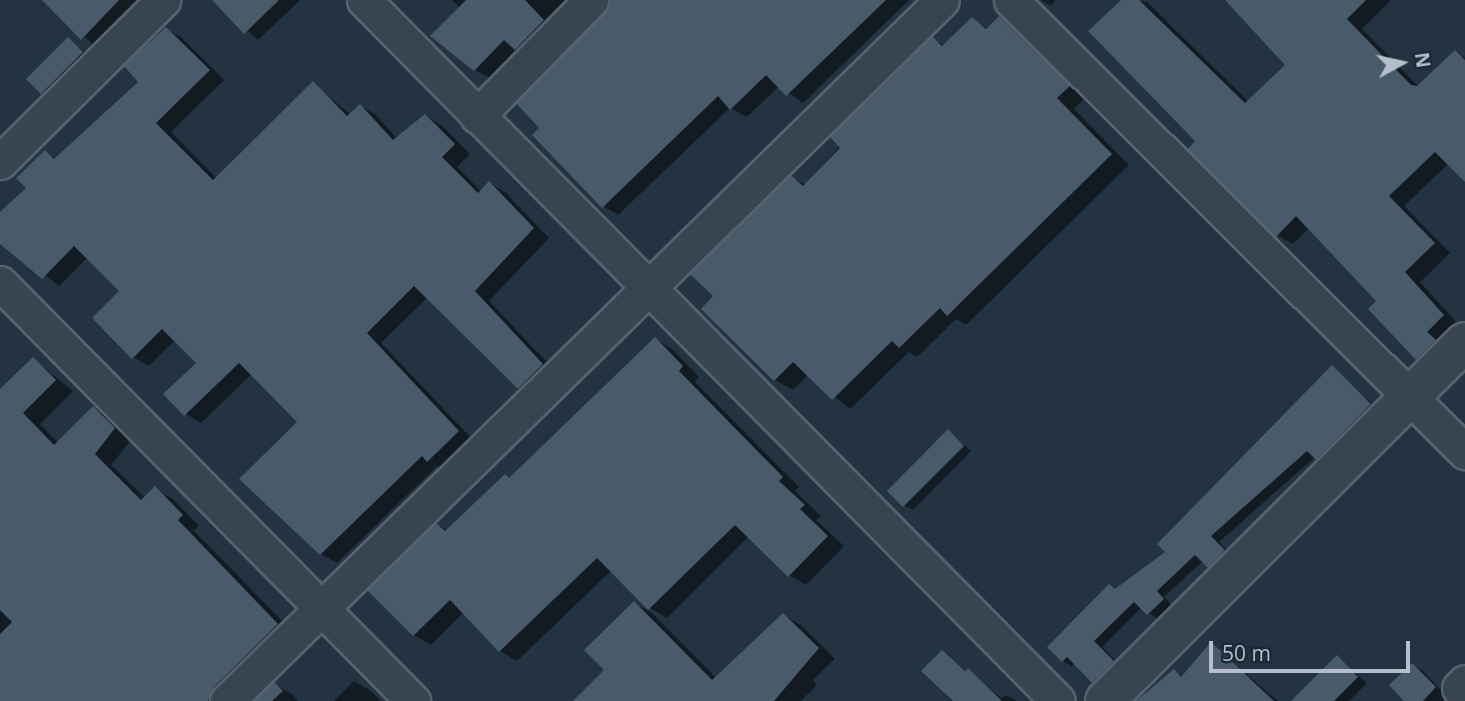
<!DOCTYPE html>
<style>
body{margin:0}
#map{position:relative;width:1465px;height:701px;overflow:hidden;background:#233341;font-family:"Open Sans",sans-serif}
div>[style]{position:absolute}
.shadow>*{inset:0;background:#0007}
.building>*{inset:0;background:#495a6a}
.roads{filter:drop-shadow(2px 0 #56626e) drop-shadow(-2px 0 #56626e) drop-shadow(0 2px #56626e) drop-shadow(0 -2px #56626e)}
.minor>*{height:33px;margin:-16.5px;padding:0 16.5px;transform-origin:16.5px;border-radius:16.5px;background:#384450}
.tertiary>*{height:38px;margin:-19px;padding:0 19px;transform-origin:19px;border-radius:19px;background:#384450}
span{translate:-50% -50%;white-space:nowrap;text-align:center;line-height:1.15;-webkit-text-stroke:5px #1d2936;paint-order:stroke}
.north{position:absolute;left:1367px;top:28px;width:70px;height:70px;-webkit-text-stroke:5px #1d2936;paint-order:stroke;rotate:82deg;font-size:19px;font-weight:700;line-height:28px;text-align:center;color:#b4bfcb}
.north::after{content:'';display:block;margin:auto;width:24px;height:32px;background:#b4bfcb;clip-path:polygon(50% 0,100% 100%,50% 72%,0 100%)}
.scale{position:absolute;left:1209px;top:641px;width:201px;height:32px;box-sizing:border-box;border:4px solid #b4bfcb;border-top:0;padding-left:9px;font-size:21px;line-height:24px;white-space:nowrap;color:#b4bfcb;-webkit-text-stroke:5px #1d2936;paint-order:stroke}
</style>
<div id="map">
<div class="shadow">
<div style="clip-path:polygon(52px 0,160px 0,96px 47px,48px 4px)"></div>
<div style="clip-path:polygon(213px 0,300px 0,258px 40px)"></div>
<div style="clip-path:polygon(452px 0,566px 0,548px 19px,559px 30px,531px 57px,518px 50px,490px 78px,475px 70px,460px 8px)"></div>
<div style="clip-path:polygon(611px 0,909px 0,803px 103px,779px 86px,747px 117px,730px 108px,618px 215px,603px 206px,542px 128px)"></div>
<div style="clip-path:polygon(1041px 0,1056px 0,1051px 6px)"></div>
<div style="clip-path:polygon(1124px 0,1147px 2px,1249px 102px,1287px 65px,1225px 0,1391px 0,1362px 29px,1419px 87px,1455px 52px,1465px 58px,1465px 179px,1449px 163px,1404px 206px,1450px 253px,1420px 282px,1459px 325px,1433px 368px,1417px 358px,1379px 301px,1309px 228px,1293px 244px,1277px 235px,1198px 141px)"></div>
<div style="clip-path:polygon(1000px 18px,1017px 28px,1086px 97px,1074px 109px,1129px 165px,966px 325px,956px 319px,917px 357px,909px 352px,850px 409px,808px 375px,793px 390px,775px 380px,716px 296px,792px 177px,806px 185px,933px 39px,945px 46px,972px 19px,989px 29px)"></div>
<div style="clip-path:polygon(166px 29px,182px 38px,224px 80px,171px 132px,217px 179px,314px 84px,351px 115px,361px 106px,376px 115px,397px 139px,426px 116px,441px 125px,470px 154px,457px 167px,481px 191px,489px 183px,505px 192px,549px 238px,489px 301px,558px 374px,535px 397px,519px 387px,428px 297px,381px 343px,474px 441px,444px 470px,437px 466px,337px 563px,321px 554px,299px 422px,252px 374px,201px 423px,186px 414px,198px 363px,175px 340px,149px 366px,133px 357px,121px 291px,88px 257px,59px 286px,0 239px,0 215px,28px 188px,45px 152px,56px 159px,141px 82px)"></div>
<div style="clip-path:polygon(68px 39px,93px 59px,52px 99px,42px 93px)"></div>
<div style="clip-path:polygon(655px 339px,672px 349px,699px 377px,695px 382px,799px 487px,795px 491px,821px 516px,816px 520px,844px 546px,806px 585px,789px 575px,749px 536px,667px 618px,650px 608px,612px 570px,517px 661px,500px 651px,464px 612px,431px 645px,414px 635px,370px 590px,437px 525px,448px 531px,510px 479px)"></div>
<div style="clip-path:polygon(34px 360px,73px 391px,40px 424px,58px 443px,93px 408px,111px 418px,132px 439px,111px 465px,145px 498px,155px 489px,173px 499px,199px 526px,194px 531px,295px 634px,229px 701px,0 701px,0 392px)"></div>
<div style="clip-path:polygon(1332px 367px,1379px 410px,1326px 464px,1315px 457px,1219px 542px,1233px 556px,1218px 571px,1203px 561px,1164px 597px,1172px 605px,1157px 619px,1142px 607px,1102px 647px,1122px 667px,1102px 687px,1075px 663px,1072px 666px,1063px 661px,1049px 647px,1167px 552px)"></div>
<div style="clip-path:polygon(948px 431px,971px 451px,913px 510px,904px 505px)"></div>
<div style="clip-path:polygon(634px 603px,652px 613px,716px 678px,783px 615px,801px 625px,835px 659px,813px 680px,817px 685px,801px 701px,575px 701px,607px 670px)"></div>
<div style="clip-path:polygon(1211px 644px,1278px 701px,1142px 701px,1174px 672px,1184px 677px)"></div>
<div style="clip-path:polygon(942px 653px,1002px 698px,1006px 695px,1017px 701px,952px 701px,924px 671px)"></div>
<div style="clip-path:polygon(1337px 658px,1367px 683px,1349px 701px,1293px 701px)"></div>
<div style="clip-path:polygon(1412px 665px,1423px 671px,1451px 701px,1406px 701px)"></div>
<div style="clip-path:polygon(354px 681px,371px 691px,381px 701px,334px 701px)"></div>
<div style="clip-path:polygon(274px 684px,292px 694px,298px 701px,255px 701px)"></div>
</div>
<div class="building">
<div style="clip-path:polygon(42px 0,119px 0,81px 40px)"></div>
<div style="clip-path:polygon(212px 0,279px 0,244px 34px)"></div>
<div style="clip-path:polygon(466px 0,525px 0,544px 20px,515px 50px,504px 40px,474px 71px,430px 36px)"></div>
<div style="clip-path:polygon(610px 0,886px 0,786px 96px,766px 75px,730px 110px,718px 96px,602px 208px,532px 135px,539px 128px,516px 103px,605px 13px)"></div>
<div style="clip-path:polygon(1121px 0,1139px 0,1245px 103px,1285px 65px,1225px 0,1366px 0,1347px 19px,1411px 85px,1417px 86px,1455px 50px,1465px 60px,1465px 182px,1435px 152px,1389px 196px,1435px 243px,1405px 272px,1444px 315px,1427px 332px,1436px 340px,1416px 360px,1368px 309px,1376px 301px,1296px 216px,1276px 237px,1188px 149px,1195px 141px,1088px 31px)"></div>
<div style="clip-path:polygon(999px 16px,1070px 86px,1057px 98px,1112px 154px,947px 316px,940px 308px,899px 348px,892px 341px,832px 400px,793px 362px,774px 381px,701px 309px,713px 296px,690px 274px,791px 175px,803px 186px,840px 148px,830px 137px,932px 36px,942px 46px,972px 17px,986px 29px)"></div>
<div style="clip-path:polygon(166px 27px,210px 70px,156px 123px,213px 180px,313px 81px,347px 116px,360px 104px,393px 140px,425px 114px,455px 144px,442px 157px,478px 193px,489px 181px,534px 228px,475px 291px,543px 364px,518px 389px,414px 286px,367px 333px,459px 431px,427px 462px,422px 456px,320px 555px,239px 479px,297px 422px,239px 363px,184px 416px,163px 394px,196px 363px,162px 329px,132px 359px,92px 318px,119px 291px,74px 246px,42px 279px,0 244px,0 212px,26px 188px,16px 178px,45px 150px,54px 159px,138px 82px,124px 66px)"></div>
<div style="clip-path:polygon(68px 37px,83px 52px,41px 94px,26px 79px)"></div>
<div style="clip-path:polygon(655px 337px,683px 366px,679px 371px,783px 477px,779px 481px,805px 505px,800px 509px,828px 536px,788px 577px,735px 525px,648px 610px,597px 558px,499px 652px,450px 600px,413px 636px,367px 590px,436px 523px,445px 531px,505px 474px,509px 478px)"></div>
<div style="clip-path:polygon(33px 357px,56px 380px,23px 413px,54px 445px,93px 406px,115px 428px,95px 454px,141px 500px,155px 486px,183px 515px,178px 520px,278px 624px,214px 687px,208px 701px,0 701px,0 634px,12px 622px,0 610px,0 389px)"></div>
<div style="clip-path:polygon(1332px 365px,1371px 404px,1316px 460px,1307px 451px,1211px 536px,1225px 550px,1208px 568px,1195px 555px,1157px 591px,1164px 599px,1147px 615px,1134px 602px,1094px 641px,1114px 661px,1092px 683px,1067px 657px,1062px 662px,1047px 647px,1109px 584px,1115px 589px,1165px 552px,1157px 544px)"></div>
<div style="clip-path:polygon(948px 429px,964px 446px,903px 507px,887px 491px)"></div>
<div style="clip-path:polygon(634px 601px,712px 680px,783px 613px,819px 648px,774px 701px,573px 701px,604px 670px,584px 650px)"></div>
<div style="clip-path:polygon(1211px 642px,1274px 701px,1136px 701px,1174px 669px,1181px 677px)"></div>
<div style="clip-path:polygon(942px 650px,965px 671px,968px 668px,1002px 701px,953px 701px,921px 671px)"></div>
<div style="clip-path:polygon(1337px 655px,1358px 677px,1334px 701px,1291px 701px)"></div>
<div style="clip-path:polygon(1412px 663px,1436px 687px,1423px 701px,1404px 701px,1389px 685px)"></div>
<div style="clip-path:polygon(274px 682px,283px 691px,272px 701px,255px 701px)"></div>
</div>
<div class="roads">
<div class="minor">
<div style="left:364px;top:0;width:986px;rotate:45.29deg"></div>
<div style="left:1011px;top:0;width:641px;rotate:44.87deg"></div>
<div style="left:477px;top:116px;width:163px;rotate:-45.5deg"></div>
<div style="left:0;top:162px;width:230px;rotate:-44.8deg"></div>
<div style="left:0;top:283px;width:588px;rotate:45.34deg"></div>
<div style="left:1459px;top:688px;width:8px;rotate:-45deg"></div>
<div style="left:227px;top:701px;width:1001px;rotate:-44.43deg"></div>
</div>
<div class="tertiary">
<div style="left:1105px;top:701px;width:508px;rotate:-44.92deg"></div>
</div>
</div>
<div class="north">N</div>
<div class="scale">50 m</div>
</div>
